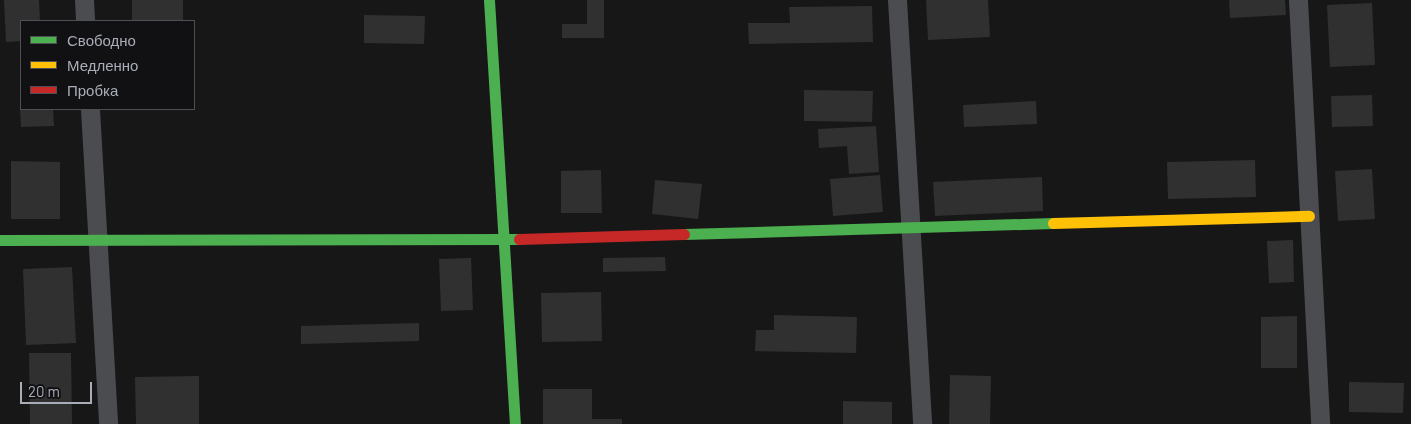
<!DOCTYPE html>
<meta charset="utf-8">
<style>
body{margin:0}
#map{position:relative;width:1411px;height:424px;overflow:hidden;background:#171717;font-family:Barlow,sans-serif}
div>[style]{position:absolute}
.building>*{inset:0;background:#303031}
.street>*{height:19px;margin:-9.5px;padding:0 9.5px;transform-origin:9.5px;border-radius:9.5px;background:#4b4c50}
.fast>*{height:11px;margin:-5.5px;padding:0 5.5px;transform-origin:5.5px;border-radius:5.5px;background:#4caf50}
.slow>*{height:11px;margin:-5.5px;padding:0 5.5px;transform-origin:5.5px;border-radius:5.5px;background:#ffc107}
.jam>*{height:11px;margin:-5.5px;padding:0 5.5px;transform-origin:5.5px;border-radius:5.5px;background:#c62828}
span{translate:-50% -50%;white-space:nowrap;text-align:center;line-height:1.15;-webkit-text-stroke:5px #111113;paint-order:stroke}
.legend{position:absolute;left:20px;top:20px;width:175px;height:90px;box-sizing:border-box;background:#111113;border:1px solid #4e4f55;margin:0;padding:6px 9px;list-style:none;font-size:15px;color:#a9adb8}
.legend li{display:flex;align-items:center;gap:10px;height:25px}
.legend b{width:25px;border:1px solid #4e4f55}
.scale{position:absolute;left:20px;top:382px;width:72px;height:22px;box-sizing:border-box;border:2px solid #a9adb8;border-top:0;padding-left:6px;font-size:15px;line-height:18px;white-space:nowrap;color:#a9adb8;-webkit-text-stroke:4px #111113;paint-order:stroke}
</style>
<div id="map">
<div class="building">
<div style="clip-path:polygon(4px 0,39px 0,40px 21px,21px 21px,21px 41px,6px 42px)"></div>
<div style="clip-path:polygon(132px 0,183px 0,183px 21px,132px 21px)"></div>
<div style="clip-path:polygon(587px 0,604px 0,604px 38px,562px 38px,562px 24px,587px 24px)"></div>
<div style="clip-path:polygon(926px 0,988px 0,990px 37px,928px 40px)"></div>
<div style="clip-path:polygon(1229px 0,1285px 0,1286px 15px,1230px 18px)"></div>
<div style="clip-path:polygon(1372px 3px,1375px 65px,1330px 67px,1327px 5px)"></div>
<div style="clip-path:polygon(872px 6px,873px 42px,749px 44px,748px 23px,790px 23px,789px 7px)"></div>
<div style="clip-path:polygon(364px 15px,425px 16px,424px 44px,364px 43px)"></div>
<div style="clip-path:polygon(804px 90px,873px 91px,872px 122px,804px 121px)"></div>
<div style="clip-path:polygon(1372px 95px,1373px 126px,1332px 127px,1331px 96px)"></div>
<div style="clip-path:polygon(1036px 101px,1037px 124px,964px 127px,963px 105px)"></div>
<div style="clip-path:polygon(20px 109px,53px 109px,54px 126px,21px 127px)"></div>
<div style="clip-path:polygon(876px 126px,879px 172px,849px 174px,847px 146px,819px 148px,818px 129px)"></div>
<div style="clip-path:polygon(1255px 160px,1256px 197px,1168px 199px,1167px 162px)"></div>
<div style="clip-path:polygon(11px 161px,60px 162px,60px 219px,11px 219px)"></div>
<div style="clip-path:polygon(1372px 169px,1375px 219px,1338px 221px,1335px 171px)"></div>
<div style="clip-path:polygon(601px 170px,602px 213px,561px 213px,561px 171px)"></div>
<div style="clip-path:polygon(880px 175px,883px 212px,833px 216px,830px 179px)"></div>
<div style="clip-path:polygon(1042px 177px,1043px 211px,935px 216px,933px 182px)"></div>
<div style="clip-path:polygon(655px 180px,702px 184px,698px 219px,652px 214px)"></div>
<div style="clip-path:polygon(1293px 240px,1294px 282px,1269px 283px,1267px 241px)"></div>
<div style="clip-path:polygon(665px 257px,666px 271px,603px 272px,603px 258px)"></div>
<div style="clip-path:polygon(471px 258px,473px 310px,441px 311px,439px 259px)"></div>
<div style="clip-path:polygon(72px 267px,76px 343px,26px 345px,23px 269px)"></div>
<div style="clip-path:polygon(601px 292px,602px 341px,542px 342px,541px 293px)"></div>
<div style="clip-path:polygon(774px 315px,857px 317px,856px 353px,755px 351px,756px 330px,774px 330px)"></div>
<div style="clip-path:polygon(1297px 316px,1297px 368px,1261px 368px,1261px 317px)"></div>
<div style="clip-path:polygon(419px 323px,419px 341px,301px 344px,301px 326px)"></div>
<div style="clip-path:polygon(29px 353px,71px 353px,72px 424px,30px 424px)"></div>
<div style="clip-path:polygon(950px 375px,991px 376px,990px 424px,949px 424px)"></div>
<div style="clip-path:polygon(199px 376px,199px 424px,136px 424px,135px 377px)"></div>
<div style="clip-path:polygon(1349px 382px,1404px 383px,1403px 413px,1349px 412px)"></div>
<div style="clip-path:polygon(543px 389px,592px 389px,592px 419px,622px 419px,622px 424px,543px 424px)"></div>
<div style="clip-path:polygon(843px 401px,892px 402px,892px 424px,843px 424px)"></div>
</div>
<div class="street">
<div style="left:84px;top:0;width:21px;rotate:87deg"></div>
<div style="left:897px;top:0;width:425px;rotate:86.6deg"></div>
<div style="left:1298px;top:0;width:425px;rotate:87deg"></div>
<div style="left:90px;top:109px;width:316px;rotate:86.7deg"></div>
</div>
<div class="fast">
<div style="left:489px;top:0;width:425px;rotate:86.5deg"></div>
<div style="left:684px;top:234px;width:369px;rotate:-1.7deg"></div>
<div style="left:0;top:240px;width:519px;rotate:-0.11deg"></div>
</div>
<div class="slow">
<div style="left:1053px;top:223px;width:256px;rotate:-1.6deg"></div>
</div>
<div class="jam">
<div style="left:519px;top:239px;width:165px;rotate:-1.7deg"></div>
</div>
<ul class="legend">
<li><b style="height:6px;background:#4caf50"></b>Свободно</li>
<li><b style="height:6px;background:#ffc107"></b>Медленно</li>
<li><b style="height:6px;background:#c62828"></b>Пробка</li>
</ul>
<div class="scale">20 m</div>
</div>
